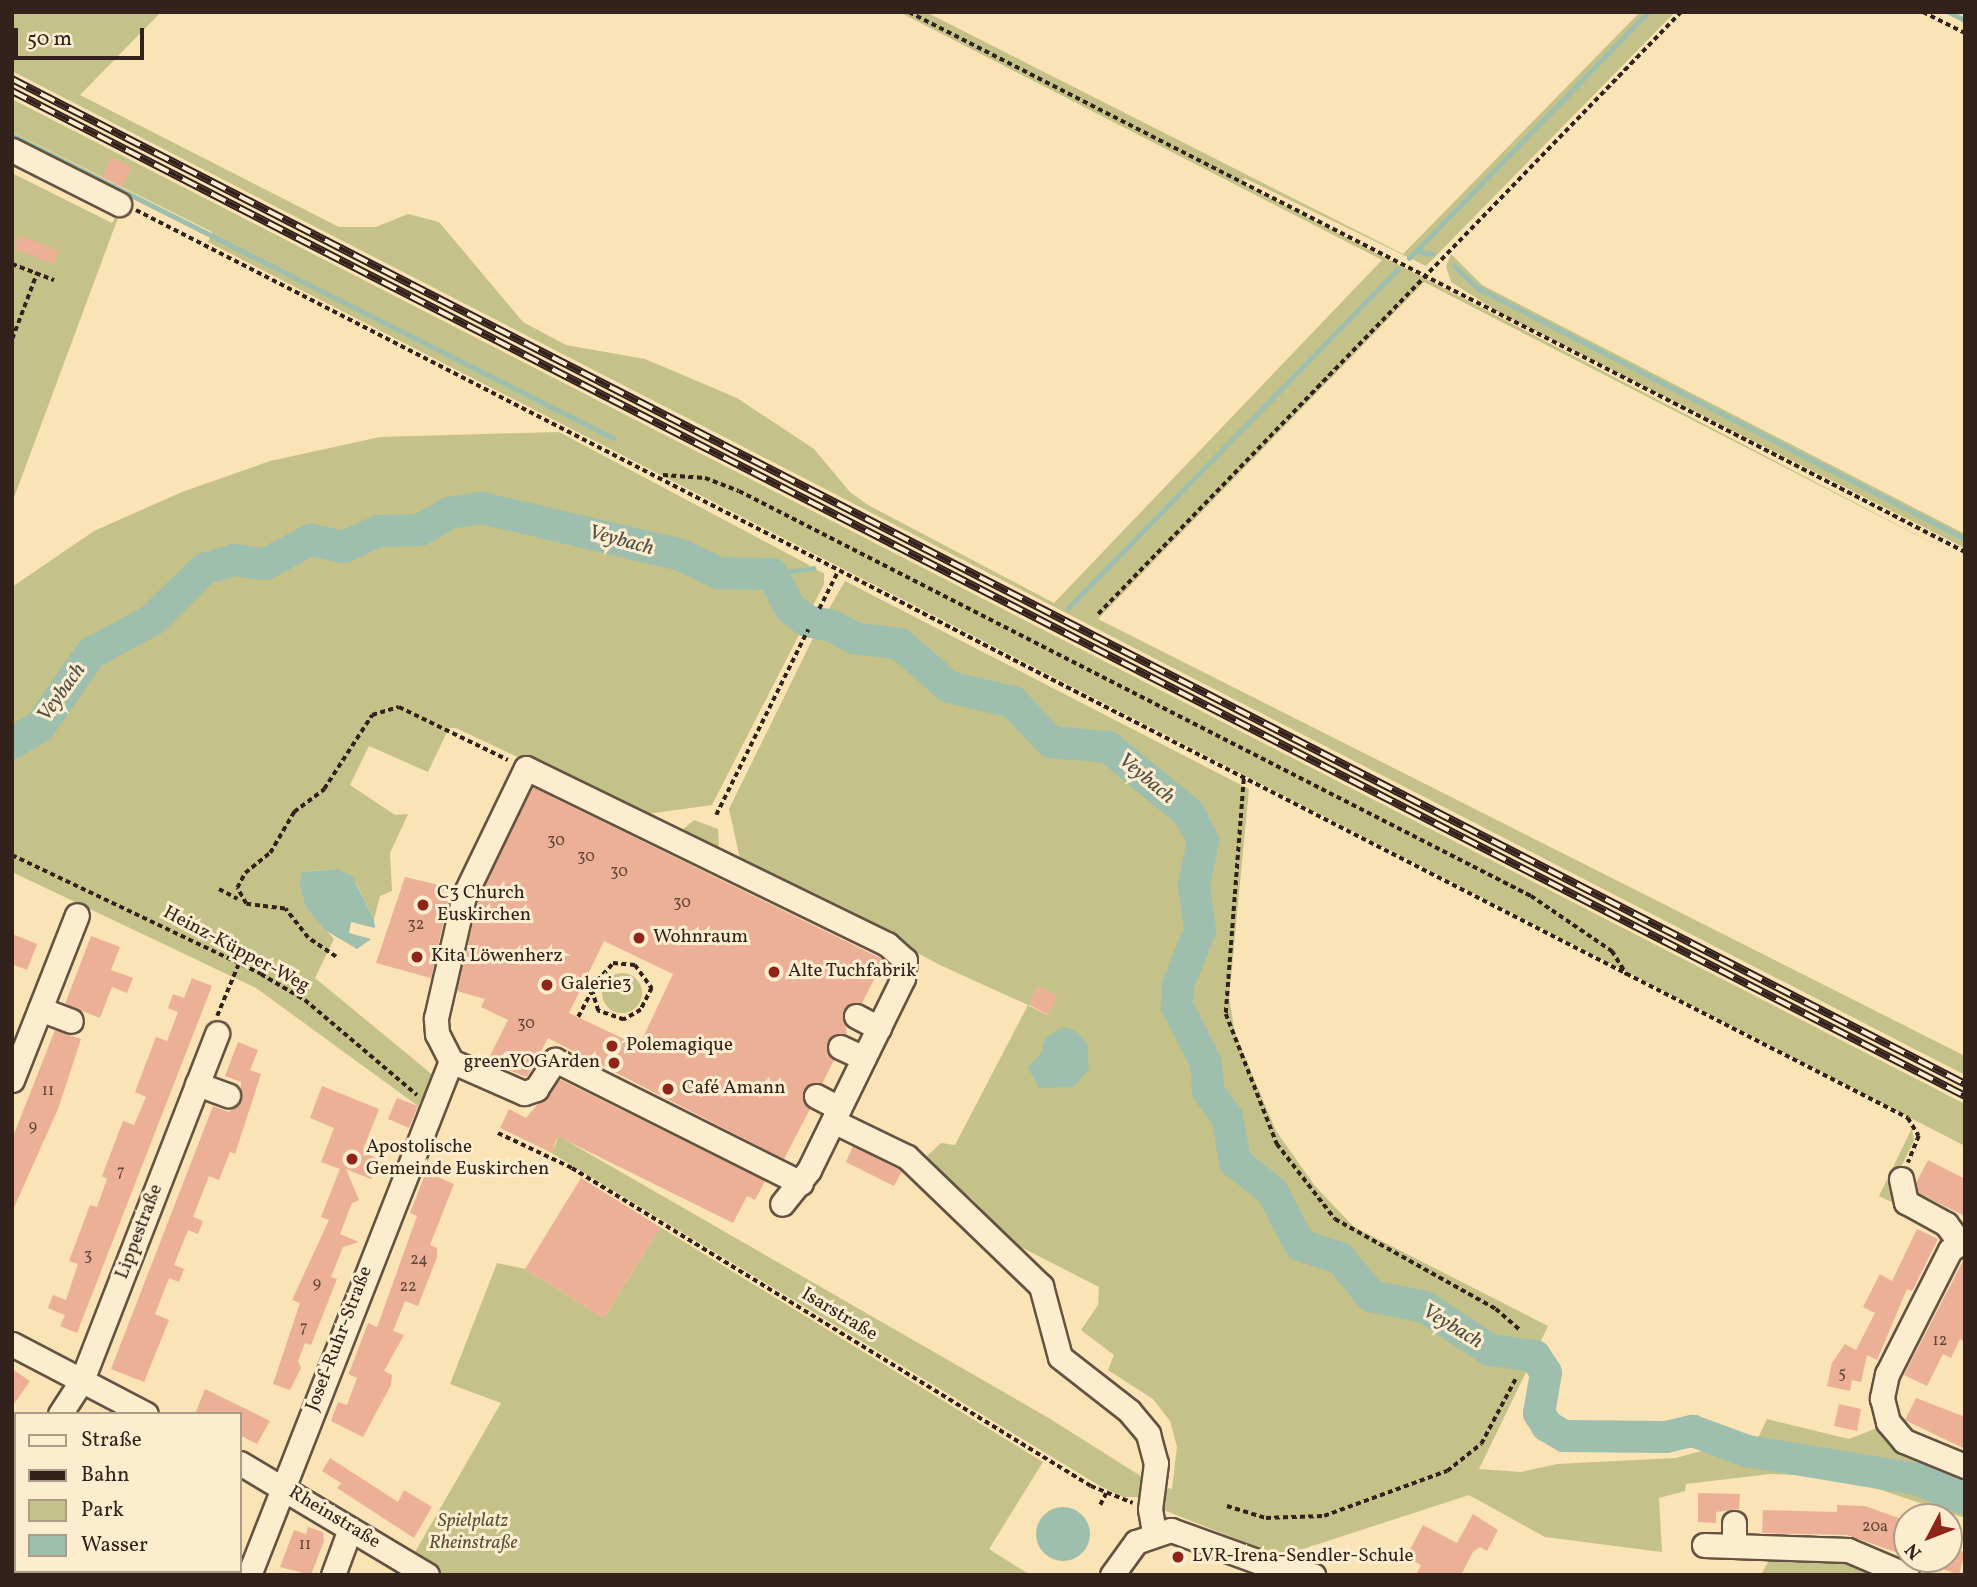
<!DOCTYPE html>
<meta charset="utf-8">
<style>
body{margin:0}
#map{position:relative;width:1977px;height:1587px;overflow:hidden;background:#fae3b5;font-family:Vollkorn,serif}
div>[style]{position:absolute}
.green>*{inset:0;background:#c4c289}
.round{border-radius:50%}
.water>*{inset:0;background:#9ebeae}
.stream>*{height:5px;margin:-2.5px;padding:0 2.5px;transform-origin:2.5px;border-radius:2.5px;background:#9ebeae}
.river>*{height:32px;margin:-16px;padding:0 16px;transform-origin:16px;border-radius:16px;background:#9ebeae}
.building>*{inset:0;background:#ecb097}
.path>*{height:3.5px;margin-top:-1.75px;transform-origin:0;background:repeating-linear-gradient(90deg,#33211b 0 5px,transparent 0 8.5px)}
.roads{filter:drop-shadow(2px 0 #655242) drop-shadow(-2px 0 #655242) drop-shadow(0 2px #655242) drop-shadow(0 -2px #655242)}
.minor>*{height:23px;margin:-11.5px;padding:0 11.5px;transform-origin:11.5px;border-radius:11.5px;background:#fcedcf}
.rail>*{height:8px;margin-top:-4px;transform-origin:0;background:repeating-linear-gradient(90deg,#fcedcf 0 16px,#33211b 0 32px);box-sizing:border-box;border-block:2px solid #33211b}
.dots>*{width:19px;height:19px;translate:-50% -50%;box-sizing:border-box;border:4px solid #fcedcf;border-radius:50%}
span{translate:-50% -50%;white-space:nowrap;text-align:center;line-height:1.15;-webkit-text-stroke:6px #fcedcf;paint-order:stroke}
.number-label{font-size:16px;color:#61453a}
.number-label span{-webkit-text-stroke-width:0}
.poi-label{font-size:19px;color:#33211b}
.left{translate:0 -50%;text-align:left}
.right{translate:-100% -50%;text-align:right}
.street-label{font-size:19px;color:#33211b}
.park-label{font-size:19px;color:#5e513c;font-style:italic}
.water-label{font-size:21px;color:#535047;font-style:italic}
.frame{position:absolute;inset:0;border:14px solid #33211b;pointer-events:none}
.legend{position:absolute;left:14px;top:1412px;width:228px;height:161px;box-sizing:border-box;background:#fcedcf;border:2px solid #ac9b87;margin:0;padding:9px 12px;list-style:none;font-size:21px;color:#33211b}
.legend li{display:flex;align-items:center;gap:14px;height:35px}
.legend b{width:35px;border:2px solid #ac9b87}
.north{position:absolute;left:1893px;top:1503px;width:70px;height:70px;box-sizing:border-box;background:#fcedcf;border:2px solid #ac9b87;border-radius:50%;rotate:228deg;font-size:19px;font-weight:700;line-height:28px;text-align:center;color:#33211b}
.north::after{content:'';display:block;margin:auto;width:24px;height:32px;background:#8f2418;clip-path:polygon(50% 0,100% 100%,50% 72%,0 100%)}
.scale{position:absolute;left:14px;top:28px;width:130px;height:32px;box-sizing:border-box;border:4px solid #33211b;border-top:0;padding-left:9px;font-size:21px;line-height:24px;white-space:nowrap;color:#33211b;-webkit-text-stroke:5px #fcedcf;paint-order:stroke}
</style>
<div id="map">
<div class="green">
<div style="clip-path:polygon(12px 12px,161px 12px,80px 95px,339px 227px,376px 227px,408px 214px,439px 222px,523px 322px,566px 345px,645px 359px,737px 398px,814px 449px,850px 492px,868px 505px,1054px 603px,1382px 260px,899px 12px,926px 12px,1403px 254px,1640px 12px,1675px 12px,1426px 266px,1244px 178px,1242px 183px,1965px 560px,1424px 282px,1098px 619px,1965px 1056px,1965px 1075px,12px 71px)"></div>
<div style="clip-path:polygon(12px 99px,1965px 1104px,1965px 1146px,208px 242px,212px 232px,12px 132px)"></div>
<div style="clip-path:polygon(12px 173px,112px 223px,122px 207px,12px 503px)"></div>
<div style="clip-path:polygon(1451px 254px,1482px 285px,1965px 534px,1965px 548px,1500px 313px,1451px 282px,1446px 266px)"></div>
<div style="clip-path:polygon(559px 432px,811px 566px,783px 572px,727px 570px,683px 551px,629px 542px,586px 526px,483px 503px,458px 506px,413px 528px,372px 528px,349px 542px,303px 537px,275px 555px,228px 553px,192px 568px,154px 610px,87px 646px,63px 674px,44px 712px,12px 735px,12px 587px,94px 531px,182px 492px,270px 461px,380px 437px)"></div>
<div style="clip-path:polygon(465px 512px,580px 533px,636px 552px,688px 561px,722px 578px,765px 577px,774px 583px,788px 612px,804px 625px,712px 805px,640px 815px,456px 728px,449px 728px,428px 772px,369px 746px,350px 785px,395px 815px,408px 814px,390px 853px,392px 891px,380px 896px,374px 919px,356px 883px,337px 869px,310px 871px,300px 887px,305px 906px,334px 939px,315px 978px,434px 1076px,418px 1106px,256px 988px,12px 872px,12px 750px,47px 729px,79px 678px,102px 653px,160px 623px,205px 576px,226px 568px,271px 569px,306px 546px,351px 552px,375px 536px,422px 534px)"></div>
<div style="clip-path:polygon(817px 570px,824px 573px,824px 584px,807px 618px,790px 602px,782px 576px)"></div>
<div style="clip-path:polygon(845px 581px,1249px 789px,1229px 998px,1235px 1033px,1276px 1131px,1315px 1186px,1354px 1227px,1548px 1326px,1537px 1349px,1501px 1346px,1441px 1306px,1371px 1289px,1343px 1252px,1316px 1246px,1299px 1233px,1277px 1185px,1238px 1151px,1226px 1095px,1214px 1089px,1209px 1056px,1184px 1004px,1182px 979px,1207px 930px,1199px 883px,1210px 838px,1198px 812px,1118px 744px,1097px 736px,1057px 737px,1017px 696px,994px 687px,957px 683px,909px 640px,857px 633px,823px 619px)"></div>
<div style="clip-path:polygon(evenodd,818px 628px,854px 642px,905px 650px,948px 691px,1009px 704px,1045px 744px,1092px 746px,1114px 753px,1190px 820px,1195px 858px,1189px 892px,1196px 926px,1174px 984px,1172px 1007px,1201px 1059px,1203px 1088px,1222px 1125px,1226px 1157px,1264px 1194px,1295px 1253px,1308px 1260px,1333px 1259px,1372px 1303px,1433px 1318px,1485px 1355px,1532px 1360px,1479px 1469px,1521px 1472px,1557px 1464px,1676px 1458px,1712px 1448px,1735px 1458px,1749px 1457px,1767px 1419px,1849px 1439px,1882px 1426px,1965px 1475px,1965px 1518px,1842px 1477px,1770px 1474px,1686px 1484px,1685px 1491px,1659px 1498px,1662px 1552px,1545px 1537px,1469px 1495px,1303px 1549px,1298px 1556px,1282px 1557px,1161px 1509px,1165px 1487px,1172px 1489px,1177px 1447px,1170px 1421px,1153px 1399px,1108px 1370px,1114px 1355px,1081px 1330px,1098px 1305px,1099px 1287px,1015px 1244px,971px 1198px,930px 1169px,926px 1157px,941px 1143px,955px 1145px,1028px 1005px,940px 965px,740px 859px,729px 809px,818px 628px,1038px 987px,1057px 996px,1047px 1015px,1029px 1006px,1038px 987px)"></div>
<div style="clip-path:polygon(694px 820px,718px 829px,719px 848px,680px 832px)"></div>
<div class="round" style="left:602px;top:973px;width:40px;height:40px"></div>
<div style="clip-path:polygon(1912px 1128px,1914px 1141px,1892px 1185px,1898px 1205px,1879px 1196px)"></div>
<div style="clip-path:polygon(553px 1133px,1047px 1417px,1147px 1480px,1143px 1497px,1123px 1497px,1100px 1486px,545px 1149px,554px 1148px,557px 1140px)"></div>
<div style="clip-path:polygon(660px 1227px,1043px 1462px,989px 1549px,1030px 1575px,436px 1575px,411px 1559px,501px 1403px,450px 1384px,497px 1263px,525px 1269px,604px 1318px)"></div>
<div style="clip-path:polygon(1773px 1553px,1834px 1553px,1893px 1575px,1761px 1575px)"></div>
</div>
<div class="water">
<div style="clip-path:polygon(337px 869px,352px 876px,374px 919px,375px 928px,351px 922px,349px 933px,371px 939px,357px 949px,325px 930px,305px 906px,300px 887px,301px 872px)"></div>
<div style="clip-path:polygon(1063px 1027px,1076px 1031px,1087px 1043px,1089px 1069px,1073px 1087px,1039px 1088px,1028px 1068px,1041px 1053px,1045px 1038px)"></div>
<div class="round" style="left:1036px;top:1507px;width:54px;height:54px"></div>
</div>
<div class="stream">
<div style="left:1949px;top:12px;width:18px;rotate:27deg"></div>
<div style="left:12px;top:135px;width:673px;rotate:26.76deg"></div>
<div style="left:1416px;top:251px;width:17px;rotate:10deg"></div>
<div style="left:1409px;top:258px;width:343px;rotate:-45.8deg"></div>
<div style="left:1454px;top:266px;width:33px;rotate:43deg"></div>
<div style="left:1478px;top:288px;width:548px;rotate:27.27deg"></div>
<div style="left:772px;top:574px;width:42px;rotate:-8.1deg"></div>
<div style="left:1068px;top:608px;width:473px;rotate:-45.8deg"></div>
</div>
<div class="river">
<div style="left:12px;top:743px;width:33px;rotate:-31deg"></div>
<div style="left:40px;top:726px;width:89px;rotate:-55.1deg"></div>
<div style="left:91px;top:653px;width:69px;rotate:-28.4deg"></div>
<div style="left:152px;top:620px;width:73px;rotate:-44.4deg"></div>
<div style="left:204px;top:569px;width:30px;rotate:-17deg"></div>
<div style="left:233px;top:560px;width:32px;rotate:7deg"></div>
<div style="left:265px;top:564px;width:52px;rotate:-27.6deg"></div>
<div style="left:311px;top:540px;width:34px;rotate:12deg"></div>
<div style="left:344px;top:547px;width:38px;rotate:-25deg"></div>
<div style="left:378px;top:531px;width:42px;rotate:-1.4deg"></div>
<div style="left:420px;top:530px;width:34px;rotate:-30deg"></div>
<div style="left:449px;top:513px;width:33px;rotate:-9deg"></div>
<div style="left:482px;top:508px;width:204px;rotate:13.3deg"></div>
<div style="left:681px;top:555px;width:41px;rotate:25.9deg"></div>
<div style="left:718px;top:573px;width:54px;rotate:1.1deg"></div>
<div style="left:772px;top:574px;width:38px;rotate:62deg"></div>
<div style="left:790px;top:608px;width:21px;rotate:37deg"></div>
<div style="left:807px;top:621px;width:25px;rotate:11deg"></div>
<div style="left:832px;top:626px;width:25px;rotate:29deg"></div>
<div style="left:854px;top:638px;width:46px;rotate:7.4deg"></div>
<div style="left:900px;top:644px;width:65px;rotate:41.3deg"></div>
<div style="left:949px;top:687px;width:66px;rotate:13.2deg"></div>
<div style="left:1013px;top:702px;width:55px;rotate:46.5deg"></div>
<div style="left:1051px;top:742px;width:57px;rotate:5deg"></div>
<div style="left:1108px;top:747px;width:104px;rotate:39.2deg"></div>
<div style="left:1189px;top:813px;width:31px;rotate:63deg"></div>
<div style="left:1203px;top:841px;width:45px;rotate:101.6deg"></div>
<div style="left:1194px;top:885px;width:45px;rotate:82.4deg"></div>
<div style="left:1200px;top:930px;width:59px;rotate:111.8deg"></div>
<div style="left:1178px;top:985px;width:21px;rotate:93deg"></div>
<div style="left:1177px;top:1006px;width:64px;rotate:63deg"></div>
<div style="left:1206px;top:1063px;width:28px;rotate:86deg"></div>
<div style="left:1208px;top:1091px;width:32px;rotate:54deg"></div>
<div style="left:1227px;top:1117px;width:46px;rotate:79.9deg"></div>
<div style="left:1235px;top:1162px;width:47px;rotate:38.1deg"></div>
<div style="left:1272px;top:1191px;width:61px;rotate:62.6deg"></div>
<div style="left:1300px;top:1245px;width:42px;rotate:18deg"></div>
<div style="left:1340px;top:1258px;width:49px;rotate:50.8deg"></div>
<div style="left:1371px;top:1296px;width:55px;rotate:11.5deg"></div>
<div style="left:1425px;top:1307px;width:78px;rotate:33.5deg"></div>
<div style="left:1490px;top:1350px;width:45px;rotate:7.6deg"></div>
<div style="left:1535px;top:1356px;width:20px;rotate:57deg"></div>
<div style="left:1546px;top:1373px;width:41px;rotate:99.9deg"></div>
<div style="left:1539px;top:1413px;width:15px;rotate:58deg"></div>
<div style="left:1547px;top:1426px;width:20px;rotate:30deg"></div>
<div style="left:1564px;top:1436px;width:102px;rotate:0.6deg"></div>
<div style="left:1666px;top:1437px;width:28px;rotate:-13deg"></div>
<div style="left:1693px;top:1431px;width:58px;rotate:20.3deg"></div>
<div style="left:1747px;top:1451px;width:172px;rotate:9.4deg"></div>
<div style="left:1917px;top:1479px;width:52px;rotate:22.6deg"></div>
</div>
<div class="building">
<div style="clip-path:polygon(111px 157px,132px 167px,122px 187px,102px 177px)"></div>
<div style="clip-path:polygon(19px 235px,59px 251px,54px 264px,14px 249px)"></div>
<div style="clip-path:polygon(evenodd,532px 787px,884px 960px,862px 1003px,843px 1010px,847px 1035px,828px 1041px,834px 1060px,822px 1084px,803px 1090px,810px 1109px,784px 1159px,548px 1038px,527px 1077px,487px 1062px,508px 1020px,481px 1007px,485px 999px,457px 991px,479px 897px,532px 787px,604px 941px,673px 974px,639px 1046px,569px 1013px,604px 941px)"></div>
<div style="clip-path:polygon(405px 877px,447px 887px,441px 895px,449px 897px,431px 978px,376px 963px)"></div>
<div style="clip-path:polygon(12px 934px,37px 944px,27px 970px,12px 964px)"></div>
<div style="clip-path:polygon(91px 936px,120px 947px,111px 970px,133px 978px,127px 993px,112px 987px,100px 1018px,65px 1004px)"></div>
<div style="clip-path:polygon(192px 978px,212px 986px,77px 1333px,60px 1326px,65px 1315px,48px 1308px,53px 1295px,66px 1300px,78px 1264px,69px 1261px,90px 1205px,97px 1207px,107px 1179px,102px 1176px,123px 1121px,134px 1125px,146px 1097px,135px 1092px,156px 1037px,167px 1041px,178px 1012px,168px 1008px,173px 994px,184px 998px)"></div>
<div style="clip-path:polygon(1038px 986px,1057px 996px,1048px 1015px,1029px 1005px)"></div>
<div style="clip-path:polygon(55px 1030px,81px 1039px,58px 1109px,12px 1212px,12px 1139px)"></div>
<div style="clip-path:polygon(238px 1042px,258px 1050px,250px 1070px,261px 1074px,235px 1154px,230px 1152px,219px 1180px,209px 1176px,193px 1217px,203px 1221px,198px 1234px,188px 1230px,174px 1265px,184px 1269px,179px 1282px,169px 1278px,155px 1314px,169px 1320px,144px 1382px,111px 1369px,213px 1106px,229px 1112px,241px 1100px,241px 1082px,225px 1076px)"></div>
<div style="clip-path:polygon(559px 1079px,765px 1181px,755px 1200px,747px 1196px,733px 1223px,557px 1136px,552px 1153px,500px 1128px,509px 1109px,526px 1118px)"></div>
<div style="clip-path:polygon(322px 1086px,379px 1109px,363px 1150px,382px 1162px,371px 1179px,346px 1169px,359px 1200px,352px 1203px,340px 1234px,359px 1242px,343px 1247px,331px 1277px,337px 1279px,311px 1345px,305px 1343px,298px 1361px,301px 1368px,290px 1390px,273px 1384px,300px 1303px,292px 1300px,329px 1220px,321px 1217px,340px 1169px,321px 1162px,334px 1128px,310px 1118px)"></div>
<div style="clip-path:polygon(397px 1098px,418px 1106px,409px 1128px,388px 1119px)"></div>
<div style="clip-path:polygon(853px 1146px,902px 1171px,894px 1186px,846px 1162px)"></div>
<div style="clip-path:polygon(1928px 1160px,1965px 1179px,1965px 1216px,1918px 1193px,1916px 1183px)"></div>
<div style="clip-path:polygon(426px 1172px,454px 1184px,430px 1245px,437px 1248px,437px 1257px,418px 1306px,405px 1301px,393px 1331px,404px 1335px,384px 1371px,392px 1375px,391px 1385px,363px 1437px,331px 1421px,338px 1402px,347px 1405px,357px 1378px,348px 1374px,351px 1368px,368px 1323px,377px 1327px,379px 1322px,417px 1216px,410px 1213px)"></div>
<div style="clip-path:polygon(581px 1178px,660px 1227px,604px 1318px,525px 1269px)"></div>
<div style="clip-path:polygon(1917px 1229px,1938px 1239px,1912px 1291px,1907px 1289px,1877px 1360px,1867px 1355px,1861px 1382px,1852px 1380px,1850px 1391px,1827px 1386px,1832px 1363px,1845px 1344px,1856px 1350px,1875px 1313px,1863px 1307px,1880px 1274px,1892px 1281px)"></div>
<div style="clip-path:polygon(1965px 1257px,1965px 1342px,1960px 1339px,1951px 1358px,1943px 1354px,1927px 1386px,1904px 1375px)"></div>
<div style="clip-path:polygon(12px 1369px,30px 1381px,12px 1407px)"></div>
<div style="clip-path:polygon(205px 1389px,270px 1421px,257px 1444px,240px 1435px,240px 1414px,195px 1414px)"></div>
<div style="clip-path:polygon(1916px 1398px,1965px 1417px,1965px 1449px,1905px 1420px)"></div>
<div style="clip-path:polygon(1839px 1404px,1861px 1409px,1857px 1431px,1834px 1426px)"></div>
<div style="clip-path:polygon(330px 1458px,398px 1502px,404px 1490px,432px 1507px,414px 1538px,337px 1488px,341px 1483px,322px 1471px)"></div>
<div style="clip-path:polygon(1698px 1493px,1740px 1494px,1739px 1509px,1716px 1512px,1716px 1523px,1698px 1522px)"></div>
<div style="clip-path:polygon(1837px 1505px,1865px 1506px,1907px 1521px,1907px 1556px,1847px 1535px,1762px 1533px,1763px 1510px,1837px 1512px)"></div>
<div style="clip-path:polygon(1473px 1514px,1498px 1530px,1487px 1551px,1480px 1547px,1473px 1552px,1461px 1575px,1416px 1575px,1421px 1565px,1406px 1557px,1423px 1525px,1457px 1543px)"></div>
<div style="clip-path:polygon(308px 1527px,323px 1532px,324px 1541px,311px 1575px,280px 1567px,294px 1530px,306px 1534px)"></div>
<div style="clip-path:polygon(1949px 1547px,1965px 1552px,1959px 1575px,1921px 1561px,1949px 1559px)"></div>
</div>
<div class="path">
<div style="left:909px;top:12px;width:1186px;rotate:27.08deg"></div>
<div style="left:1923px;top:12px;width:47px;rotate:26.6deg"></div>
<div style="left:136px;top:210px;width:1991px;rotate:27.13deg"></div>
<div style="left:1908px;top:1118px;width:21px;rotate:59deg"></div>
<div style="left:1919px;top:1136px;width:29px;rotate:112deg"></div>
<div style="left:12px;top:264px;width:45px;rotate:20.9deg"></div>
<div style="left:12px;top:339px;width:71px;rotate:-69.3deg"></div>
<div style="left:663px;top:475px;width:42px;rotate:4.1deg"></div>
<div style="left:705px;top:478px;width:36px;rotate:21deg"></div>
<div style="left:739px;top:491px;width:890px;rotate:27.08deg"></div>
<div style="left:1531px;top:896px;width:98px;rotate:34.2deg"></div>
<div style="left:1612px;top:951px;width:28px;rotate:58deg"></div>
<div style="left:819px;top:609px;width:42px;rotate:-63.4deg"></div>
<div style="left:1098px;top:614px;width:838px;rotate:-45.92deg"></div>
<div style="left:1244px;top:779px;width:236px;rotate:94.4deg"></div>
<div style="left:1226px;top:1014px;width:140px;rotate:68.6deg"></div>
<div style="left:1277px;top:1144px;width:95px;rotate:52.3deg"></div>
<div style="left:1335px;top:1219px;width:184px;rotate:29.2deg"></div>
<div style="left:1496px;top:1309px;width:32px;rotate:41deg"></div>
<div style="left:716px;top:815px;width:207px;rotate:-63.6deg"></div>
<div style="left:12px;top:855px;width:276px;rotate:25.5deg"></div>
<div style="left:261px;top:974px;width:51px;rotate:30.6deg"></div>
<div style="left:305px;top:1000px;width:147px;rotate:40.3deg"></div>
<div style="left:219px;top:889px;width:21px;rotate:28deg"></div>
<div style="left:336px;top:957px;width:34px;rotate:-146deg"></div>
<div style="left:308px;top:938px;width:37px;rotate:-128deg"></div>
<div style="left:285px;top:909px;width:39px;rotate:-173deg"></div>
<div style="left:246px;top:904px;width:18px;rotate:-119deg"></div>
<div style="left:237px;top:888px;width:17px;rotate:-62deg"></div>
<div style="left:245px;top:873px;width:32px;rotate:-39deg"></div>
<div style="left:270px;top:853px;width:48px;rotate:-59.7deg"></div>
<div style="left:294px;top:812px;width:38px;rotate:-37deg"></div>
<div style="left:324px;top:789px;width:88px;rotate:-57deg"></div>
<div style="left:372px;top:715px;width:28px;rotate:-17deg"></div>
<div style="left:399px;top:707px;width:121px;rotate:25.9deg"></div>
<div style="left:217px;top:1016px;width:57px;rotate:-67.5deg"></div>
<div style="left:578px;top:1017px;width:41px;rotate:-62.2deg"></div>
<div style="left:597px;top:981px;width:24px;rotate:-48deg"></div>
<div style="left:613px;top:963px;width:22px;rotate:5deg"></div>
<div style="left:635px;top:965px;width:29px;rotate:54deg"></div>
<div style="left:652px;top:988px;width:25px;rotate:117deg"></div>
<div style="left:641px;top:1010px;width:20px;rotate:150deg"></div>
<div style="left:624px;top:1020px;width:28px;rotate:-161deg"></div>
<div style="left:598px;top:1011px;width:21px;rotate:-107deg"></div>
<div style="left:498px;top:1133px;width:82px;rotate:25.3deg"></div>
<div style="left:572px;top:1168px;width:609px;rotate:31.5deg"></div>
<div style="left:1091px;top:1486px;width:45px;rotate:22deg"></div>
<div style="left:1100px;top:1505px;width:13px;rotate:-63deg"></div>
<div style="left:1227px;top:1506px;width:41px;rotate:17.1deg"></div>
<div style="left:1266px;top:1518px;width:58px;rotate:-2deg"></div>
<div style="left:1324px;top:1516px;width:131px;rotate:-20.1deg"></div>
<div style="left:1447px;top:1471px;width:43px;rotate:-38.5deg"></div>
<div style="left:1481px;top:1444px;width:75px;rotate:-62.1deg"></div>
</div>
<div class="roads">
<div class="minor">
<div style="left:12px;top:150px;width:120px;rotate:26.8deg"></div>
<div style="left:40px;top:1009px;width:33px;rotate:21deg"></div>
<div style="left:856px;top:1016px;width:26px;rotate:28deg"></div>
<div style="left:840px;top:1047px;width:26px;rotate:25deg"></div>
<div style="left:451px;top:1061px;width:80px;rotate:23.7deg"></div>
<div style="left:524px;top:1093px;width:13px;rotate:-18deg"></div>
<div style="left:536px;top:1089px;width:35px;rotate:-57deg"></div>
<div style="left:555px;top:1060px;width:275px;rotate:26.6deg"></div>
<div style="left:12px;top:1080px;width:177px;rotate:-68.5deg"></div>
<div style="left:197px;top:1084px;width:33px;rotate:20deg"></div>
<div style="left:816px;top:1096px;width:26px;rotate:28deg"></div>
<div style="left:833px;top:1121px;width:82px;rotate:25.9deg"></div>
<div style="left:907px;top:1157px;width:186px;rotate:43.9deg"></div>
<div style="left:1041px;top:1286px;width:73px;rotate:75deg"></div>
<div style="left:1060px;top:1357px;width:88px;rotate:38deg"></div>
<div style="left:1129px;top:1411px;width:30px;rotate:50deg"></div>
<div style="left:1148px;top:1434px;width:30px;rotate:75deg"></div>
<div style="left:1156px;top:1463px;width:46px;rotate:97.4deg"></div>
<div style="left:1150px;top:1509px;width:23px;rotate:80deg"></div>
<div style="left:1901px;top:1179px;width:24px;rotate:78deg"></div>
<div style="left:1906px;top:1202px;width:46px;rotate:28.8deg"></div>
<div style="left:1946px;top:1224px;width:21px;rotate:53deg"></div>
<div style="left:1965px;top:1240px;width:18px;rotate:146deg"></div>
<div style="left:1950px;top:1250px;width:139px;rotate:116.9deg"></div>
<div style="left:1887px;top:1374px;width:25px;rotate:102deg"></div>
<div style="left:1882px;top:1398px;width:25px;rotate:76deg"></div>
<div style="left:1888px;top:1422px;width:25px;rotate:50deg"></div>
<div style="left:1904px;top:1441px;width:66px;rotate:22.3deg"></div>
<div style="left:12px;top:1344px;width:151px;rotate:27.6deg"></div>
<div style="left:60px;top:1414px;width:40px;rotate:-57.1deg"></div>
<div style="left:82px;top:1380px;width:372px;rotate:-68.7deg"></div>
<div style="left:240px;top:1463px;width:218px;rotate:30.9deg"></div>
<div style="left:1734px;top:1523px;width:23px;rotate:90deg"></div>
<div style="left:1704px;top:1545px;width:144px;rotate:2deg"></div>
<div style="left:1848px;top:1550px;width:64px;rotate:23deg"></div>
<div style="left:172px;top:1571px;width:6px;rotate:39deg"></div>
<div style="left:249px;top:1575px;width:552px;rotate:-68.55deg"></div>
<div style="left:451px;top:1061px;width:30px;rotate:-117deg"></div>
<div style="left:437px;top:1034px;width:16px;rotate:-94deg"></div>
<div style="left:436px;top:1018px;width:125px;rotate:-77.1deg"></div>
<div style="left:464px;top:896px;width:142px;rotate:-64.2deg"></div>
<div style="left:526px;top:768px;width:402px;rotate:26deg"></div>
<div style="left:887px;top:944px;width:24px;rotate:42deg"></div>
<div style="left:905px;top:960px;width:18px;rotate:96deg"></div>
<div style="left:903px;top:978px;width:214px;rotate:116.1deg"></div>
<div style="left:809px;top:1170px;width:43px;rotate:128.5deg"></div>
<div style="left:333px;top:1575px;width:49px;rotate:-69.7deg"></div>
<div style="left:1112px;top:1575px;width:41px;rotate:-54deg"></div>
<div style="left:1136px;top:1542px;width:37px;rotate:-19deg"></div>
<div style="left:1171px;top:1530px;width:112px;rotate:19.9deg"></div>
<div style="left:1276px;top:1568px;width:38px;rotate:11deg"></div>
</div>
</div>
<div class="rail">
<div style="left:12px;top:79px;width:2196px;rotate:27.23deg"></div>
<div style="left:12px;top:91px;width:2196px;rotate:27.23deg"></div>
</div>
<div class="dots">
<div style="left:423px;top:905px;background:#8f2418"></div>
<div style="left:639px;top:938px;background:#8f2418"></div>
<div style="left:417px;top:957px;background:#8f2418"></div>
<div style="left:774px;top:972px;background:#8f2418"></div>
<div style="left:547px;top:985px;background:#8f2418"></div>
<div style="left:612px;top:1046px;background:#8f2418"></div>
<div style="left:614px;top:1063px;background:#8f2418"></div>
<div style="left:668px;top:1089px;background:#8f2418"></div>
<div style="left:352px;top:1159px;background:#8f2418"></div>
<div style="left:1178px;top:1557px;background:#8f2418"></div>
</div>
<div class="number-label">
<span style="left:556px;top:841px">30</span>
<span style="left:586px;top:857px">30</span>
<span style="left:619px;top:872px">30</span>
<span style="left:682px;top:903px">30</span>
<span style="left:416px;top:925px">32</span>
<span style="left:526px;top:1024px">30</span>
<span style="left:48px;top:1091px">11</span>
<span style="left:33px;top:1127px">9</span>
<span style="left:121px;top:1172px">7</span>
<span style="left:88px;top:1256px">3</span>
<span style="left:419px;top:1260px">24</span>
<span style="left:317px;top:1284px">9</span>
<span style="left:408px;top:1287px">22</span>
<span style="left:304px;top:1328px">7</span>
<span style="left:1940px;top:1341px">12</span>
<span style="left:1842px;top:1374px">5</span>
<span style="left:1875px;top:1527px">20a</span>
<span style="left:305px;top:1545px">11</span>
</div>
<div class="poi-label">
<span class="left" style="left:437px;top:905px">C3 Church<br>Euskirchen</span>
<span class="left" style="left:653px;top:938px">Wohnraum</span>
<span class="left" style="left:431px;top:957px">Kita Löwenherz</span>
<span class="left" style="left:788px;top:972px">Alte Tuchfabrik</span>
<span class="left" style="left:561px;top:985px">Galerie3</span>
<span class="left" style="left:626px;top:1046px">Polemagique</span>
<span class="right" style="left:600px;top:1063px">greenYOGArden</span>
<span class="left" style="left:682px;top:1089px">Café Amann</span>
<span class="left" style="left:366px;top:1159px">Apostolische<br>Gemeinde Euskirchen</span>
<span class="left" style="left:1192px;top:1557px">LVR-Irena-Sendler-Schule</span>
</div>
<div class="street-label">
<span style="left:236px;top:950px;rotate:28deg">Heinz-Küpper-Weg</span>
<span style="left:140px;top:1232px;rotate:-69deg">Lippestraße</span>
<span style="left:839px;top:1315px;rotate:31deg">Isarstraße</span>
<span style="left:340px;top:1339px;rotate:-69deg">Josef-Ruhr-Straße</span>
<span style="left:334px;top:1518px;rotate:31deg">Rheinstraße</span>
</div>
<div class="park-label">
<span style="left:473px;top:1533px">Spielplatz<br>Rheinstraße</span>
</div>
<div class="water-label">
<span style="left:621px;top:541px;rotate:15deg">Veybach</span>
<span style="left:62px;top:693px;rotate:-54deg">Veybach</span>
<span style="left:1146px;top:779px;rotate:40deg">Veybach</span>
<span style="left:1452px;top:1327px;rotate:31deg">Veybach</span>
</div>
<div class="frame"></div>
<ul class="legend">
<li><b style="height:9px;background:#fcedcf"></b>Straße</li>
<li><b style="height:9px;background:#33211b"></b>Bahn</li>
<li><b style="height:19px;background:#c4c289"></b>Park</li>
<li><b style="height:19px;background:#9ebeae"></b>Wasser</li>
</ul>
<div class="north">N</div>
<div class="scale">50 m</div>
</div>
